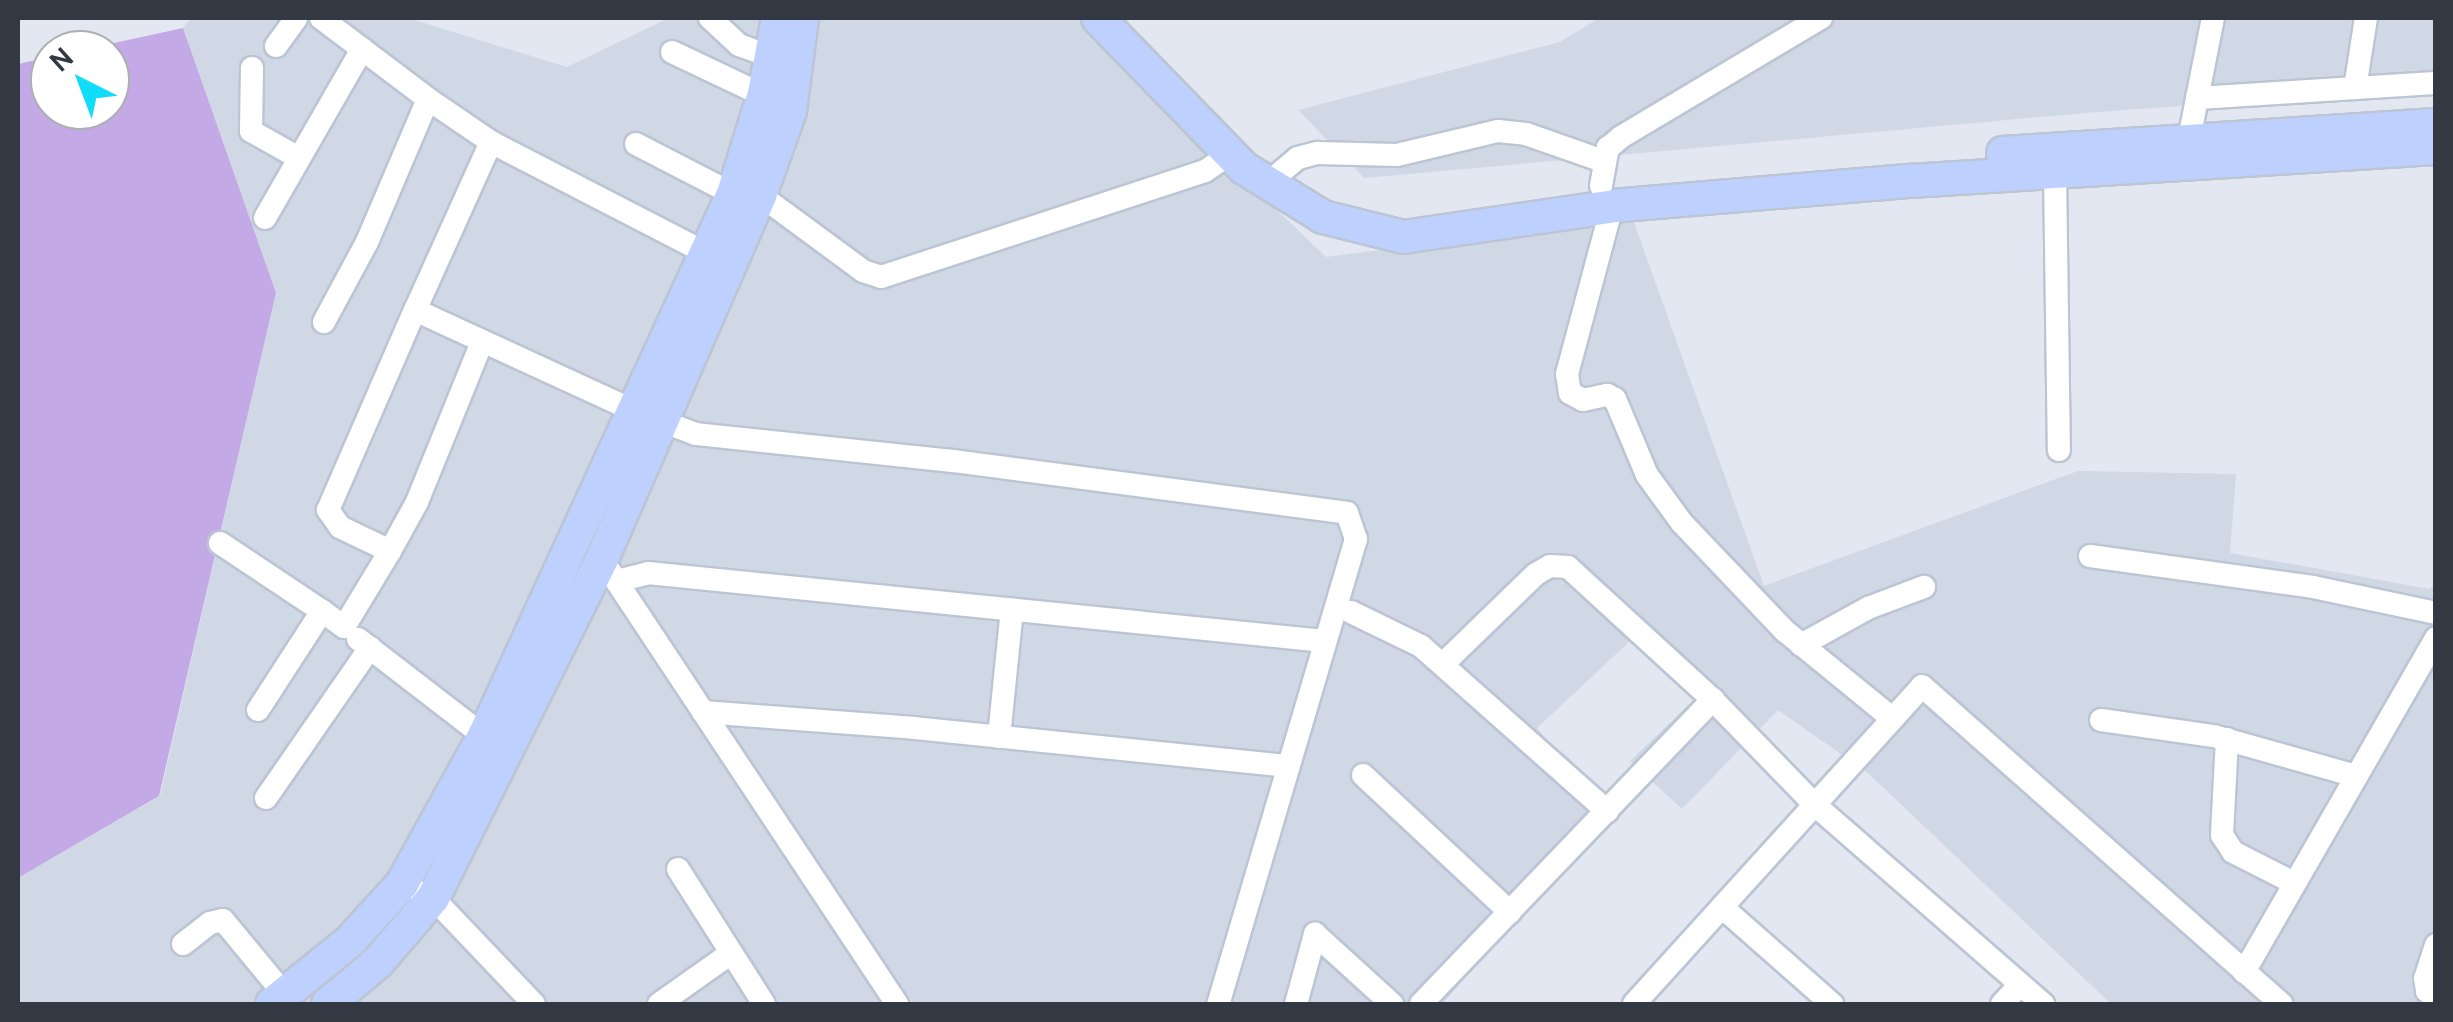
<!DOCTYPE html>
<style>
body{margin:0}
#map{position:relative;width:2453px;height:1022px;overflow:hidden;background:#e2e7f1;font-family:Cabin,sans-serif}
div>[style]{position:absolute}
.residential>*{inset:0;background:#d0d7e5}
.green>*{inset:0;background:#c3aae6}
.roads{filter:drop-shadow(2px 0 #bcc5d4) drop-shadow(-2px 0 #bcc5d4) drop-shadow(0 2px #bcc5d4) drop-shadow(0 -2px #bcc5d4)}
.minor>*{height:22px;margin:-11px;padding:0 11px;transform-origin:11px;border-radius:11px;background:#fff}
.secondary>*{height:32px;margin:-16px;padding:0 16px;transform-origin:16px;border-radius:16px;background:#bed0fe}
span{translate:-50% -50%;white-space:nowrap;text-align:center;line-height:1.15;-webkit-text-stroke:9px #fff;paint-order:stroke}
.frame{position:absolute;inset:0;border:20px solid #333942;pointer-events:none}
.north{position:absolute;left:30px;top:30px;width:100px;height:100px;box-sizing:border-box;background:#fff;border:2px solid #adb0b3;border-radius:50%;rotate:318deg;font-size:28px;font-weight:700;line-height:40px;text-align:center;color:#333942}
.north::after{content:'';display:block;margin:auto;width:35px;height:45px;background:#11ddf9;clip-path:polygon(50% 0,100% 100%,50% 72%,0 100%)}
</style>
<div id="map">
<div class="residential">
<div style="clip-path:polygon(191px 18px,408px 18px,567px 67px,669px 18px,1076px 18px,1326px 257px,1632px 217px,1764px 586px,2078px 471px,2236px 474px,2230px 553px,2430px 589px,2435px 583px,2435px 1004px,2111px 1004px,1868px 773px,1778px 710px,1682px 809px,1630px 761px,1703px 691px,1645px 627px,1537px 728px,1610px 815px,1442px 1004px,18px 1004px,18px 878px,160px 796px,276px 293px,183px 28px)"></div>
<div style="clip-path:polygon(1599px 18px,2435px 18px,2435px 87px,2084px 113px,1364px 178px,1298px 110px,1560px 42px)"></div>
</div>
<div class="green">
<div style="clip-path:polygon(183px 28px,276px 293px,159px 796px,18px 878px,18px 64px,50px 57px,50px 110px,110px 110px,110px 50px,82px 50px)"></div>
</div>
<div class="roads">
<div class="minor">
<div style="left:321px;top:18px;width:134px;rotate:37.1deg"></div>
<div style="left:428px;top:99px;width:155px;rotate:113.1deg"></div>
<div style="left:367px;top:242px;width:91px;rotate:118.3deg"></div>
<div style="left:710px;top:18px;width:40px;rotate:43deg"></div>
<div style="left:739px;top:45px;width:35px;rotate:20deg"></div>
<div style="left:276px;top:46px;width:34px;rotate:-54deg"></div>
<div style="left:672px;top:52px;width:112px;rotate:25.4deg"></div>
<div style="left:252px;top:68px;width:63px;rotate:90.9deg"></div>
<div style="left:251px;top:131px;width:55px;rotate:29.4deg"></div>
<div style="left:2355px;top:88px;width:71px;rotate:-81.1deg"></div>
<div style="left:2197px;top:98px;width:239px;rotate:-3.6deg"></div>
<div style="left:428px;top:99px;width:76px;rotate:34.3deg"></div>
<div style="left:2189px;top:139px;width:123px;rotate:-78.8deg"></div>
<div style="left:636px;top:144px;width:109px;rotate:27.3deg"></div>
<div style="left:2055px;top:172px;width:278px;rotate:89.2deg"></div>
<div style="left:1268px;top:183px;width:39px;rotate:-40deg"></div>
<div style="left:1298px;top:158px;width:20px;rotate:-15deg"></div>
<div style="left:1317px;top:153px;width:80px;rotate:1.4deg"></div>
<div style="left:1397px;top:155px;width:104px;rotate:-13.4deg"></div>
<div style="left:1498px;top:131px;width:28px;rotate:6deg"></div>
<div style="left:1526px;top:134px;width:82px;rotate:19.3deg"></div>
<div style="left:1601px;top:186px;width:39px;rotate:-80deg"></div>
<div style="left:1608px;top:148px;width:17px;rotate:-40deg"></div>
<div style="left:1621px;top:137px;width:233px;rotate:-30.8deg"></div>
<div style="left:760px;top:195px;width:128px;rotate:36.4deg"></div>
<div style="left:863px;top:271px;width:19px;rotate:18deg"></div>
<div style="left:881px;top:277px;width:341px;rotate:-18.1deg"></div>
<div style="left:1205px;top:171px;width:30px;rotate:-34deg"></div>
<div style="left:1612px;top:206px;width:174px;rotate:105deg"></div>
<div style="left:1567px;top:374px;width:19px;rotate:81deg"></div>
<div style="left:1570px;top:393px;width:15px;rotate:28deg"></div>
<div style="left:1583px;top:400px;width:25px;rotate:-12deg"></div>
<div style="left:1607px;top:395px;width:9px;rotate:27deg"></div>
<div style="left:1615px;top:399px;width:82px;rotate:67.2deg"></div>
<div style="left:1647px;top:475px;width:59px;rotate:53.9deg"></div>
<div style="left:1682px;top:523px;width:149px;rotate:46.4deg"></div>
<div style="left:1785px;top:631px;width:139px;rotate:39.2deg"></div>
<div style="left:265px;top:218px;width:195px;rotate:-60.1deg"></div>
<div style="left:706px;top:253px;width:242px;rotate:-152.7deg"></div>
<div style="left:491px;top:142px;width:184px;rotate:114.3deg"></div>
<div style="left:415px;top:310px;width:242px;rotate:24.7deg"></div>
<div style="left:635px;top:411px;width:65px;rotate:20.7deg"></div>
<div style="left:696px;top:434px;width:259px;rotate:6deg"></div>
<div style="left:954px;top:461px;width:396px;rotate:7.5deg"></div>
<div style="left:1347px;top:513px;width:28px;rotate:71deg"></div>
<div style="left:1356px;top:539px;width:485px;rotate:106.5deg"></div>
<div style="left:220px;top:543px;width:123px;rotate:33.7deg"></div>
<div style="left:390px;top:551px;width:55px;rotate:-154.4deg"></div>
<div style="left:340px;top:527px;width:21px;rotate:-125deg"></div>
<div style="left:328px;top:510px;width:218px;rotate:-66.5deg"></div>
<div style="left:2090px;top:556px;width:225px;rotate:7.9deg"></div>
<div style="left:2313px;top:587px;width:126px;rotate:11.9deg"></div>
<div style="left:609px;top:570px;width:521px;rotate:56.43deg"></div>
<div style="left:617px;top:581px;width:32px;rotate:-14deg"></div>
<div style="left:648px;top:573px;width:680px;rotate:5.74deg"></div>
<div style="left:1351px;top:612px;width:78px;rotate:25.9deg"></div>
<div style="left:1421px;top:646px;width:249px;rotate:41.6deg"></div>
<div style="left:358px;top:639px;width:159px;rotate:37.6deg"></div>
<div style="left:1801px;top:645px;width:77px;rotate:-28.9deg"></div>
<div style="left:1868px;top:608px;width:60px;rotate:-20.6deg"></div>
<div style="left:1443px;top:664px;width:129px;rotate:-44.1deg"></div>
<div style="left:1536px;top:574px;width:16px;rotate:-30deg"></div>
<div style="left:1550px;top:566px;width:18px;rotate:3deg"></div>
<div style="left:1568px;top:567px;width:197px;rotate:42.5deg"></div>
<div style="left:258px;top:710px;width:118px;rotate:-57.1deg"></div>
<div style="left:322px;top:611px;width:27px;rotate:36deg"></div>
<div style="left:344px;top:627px;width:89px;rotate:-58.8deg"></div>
<div style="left:390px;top:551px;width:56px;rotate:-61.1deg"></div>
<div style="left:417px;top:502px;width:173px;rotate:-67.9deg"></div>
<div style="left:703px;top:712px;width:212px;rotate:4.3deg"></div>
<div style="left:914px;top:728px;width:376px;rotate:5.8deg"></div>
<div style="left:2101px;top:720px;width:114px;rotate:8.1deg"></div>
<div style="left:2214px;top:736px;width:148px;rotate:15.7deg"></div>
<div style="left:999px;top:737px;width:128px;rotate:-84.2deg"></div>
<div style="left:2227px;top:739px;width:96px;rotate:93deg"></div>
<div style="left:2222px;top:835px;width:20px;rotate:57deg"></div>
<div style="left:2233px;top:852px;width:68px;rotate:26.9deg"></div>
<div style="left:1363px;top:775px;width:201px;rotate:43deg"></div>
<div style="left:266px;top:798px;width:183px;rotate:-55.3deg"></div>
<div style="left:678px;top:869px;width:160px;rotate:57.5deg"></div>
<div style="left:419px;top:892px;width:15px;rotate:23deg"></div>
<div style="left:433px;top:898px;width:146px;rotate:46.4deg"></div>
<div style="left:1722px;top:907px;width:147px;rotate:41.4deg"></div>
<div style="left:183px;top:944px;width:34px;rotate:-38deg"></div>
<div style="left:210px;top:923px;width:13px;rotate:-13deg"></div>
<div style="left:223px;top:920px;width:97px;rotate:50.4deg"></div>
<div style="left:2436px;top:945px;width:35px;rotate:108deg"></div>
<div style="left:2425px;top:978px;width:13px;rotate:81deg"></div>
<div style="left:2427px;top:991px;width:12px;rotate:42deg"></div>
<div style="left:2244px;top:972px;width:385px;rotate:-60.1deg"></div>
<div style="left:659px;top:1004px;width:88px;rotate:-35.3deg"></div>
<div style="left:1296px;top:1004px;width:73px;rotate:-74.8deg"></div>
<div style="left:1315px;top:934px;width:104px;rotate:42.3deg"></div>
<div style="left:1421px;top:1004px;width:422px;rotate:-46.2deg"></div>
<div style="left:1713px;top:700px;width:146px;rotate:45.8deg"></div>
<div style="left:1815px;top:805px;width:303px;rotate:41.1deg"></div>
<div style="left:1634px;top:1004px;width:429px;rotate:-47.8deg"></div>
<div style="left:1922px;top:686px;width:480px;rotate:41.5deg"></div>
<div style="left:2002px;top:1004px;width:26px;rotate:-47deg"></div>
</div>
<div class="secondary">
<div style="left:1098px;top:18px;width:209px;rotate:45.8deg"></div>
<div style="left:1244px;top:168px;width:93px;rotate:31.8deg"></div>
<div style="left:1323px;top:217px;width:82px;rotate:14deg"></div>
<div style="left:1403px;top:237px;width:221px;rotate:-8.3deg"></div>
<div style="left:1622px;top:205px;width:289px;rotate:-4.8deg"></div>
<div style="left:1910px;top:181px;width:527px;rotate:-3.59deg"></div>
<div style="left:2003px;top:153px;width:434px;rotate:-3.7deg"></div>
<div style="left:272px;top:1004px;width:100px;rotate:-38.9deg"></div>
<div style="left:350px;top:941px;width:77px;rotate:-47.6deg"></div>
<div style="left:402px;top:884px;width:169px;rotate:-61deg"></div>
<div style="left:484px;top:736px;width:596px;rotate:-65.33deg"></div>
<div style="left:733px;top:194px;width:105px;rotate:-72.8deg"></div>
<div style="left:764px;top:94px;width:77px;rotate:-79.6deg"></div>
<div style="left:328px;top:1004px;width:65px;rotate:-40deg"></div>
<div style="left:378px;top:962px;width:84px;rotate:-49.3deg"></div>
<div style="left:433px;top:898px;width:379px;rotate:-63.5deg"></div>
<div style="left:602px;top:559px;width:397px;rotate:-66.5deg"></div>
<div style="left:760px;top:195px;width:89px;rotate:-70.3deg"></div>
<div style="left:790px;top:111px;width:94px;rotate:-82.6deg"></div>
</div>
</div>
<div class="frame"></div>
<div class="north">N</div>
</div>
